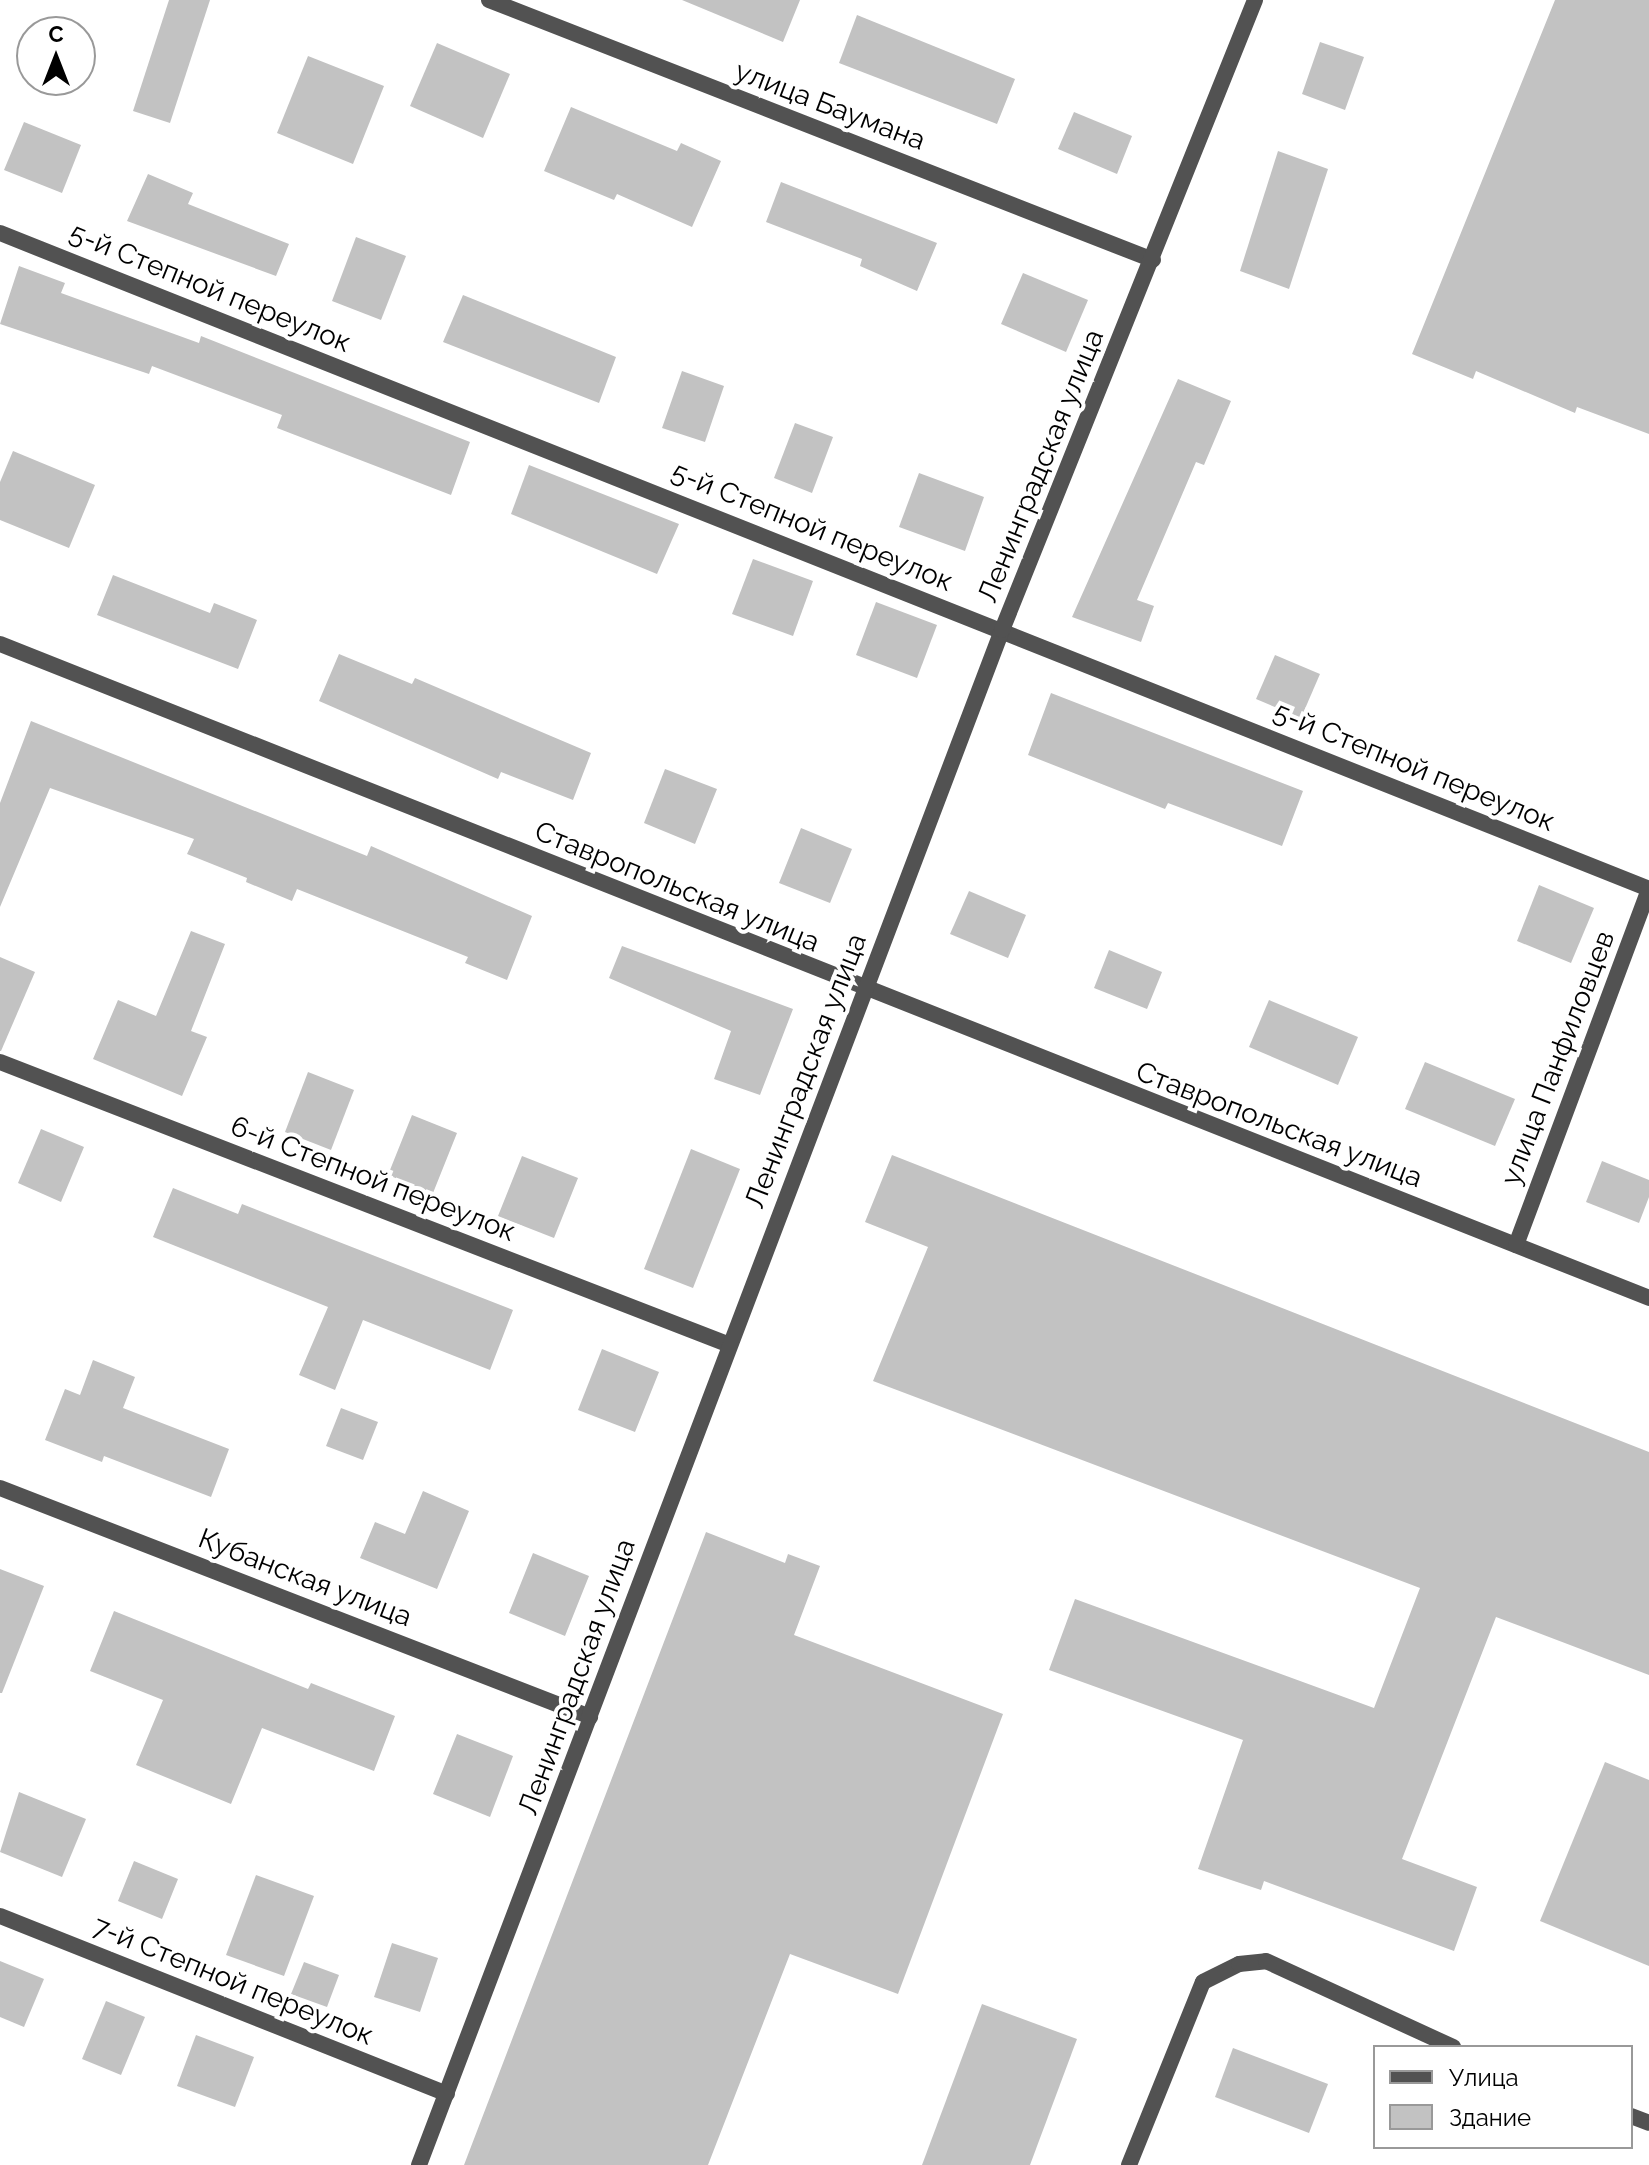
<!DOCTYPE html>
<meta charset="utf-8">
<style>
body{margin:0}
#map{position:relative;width:1649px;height:2165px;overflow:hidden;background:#fff;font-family:Raleway,sans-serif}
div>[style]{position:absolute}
.building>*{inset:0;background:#c2c2c2}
.minor>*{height:16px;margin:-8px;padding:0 8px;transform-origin:8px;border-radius:8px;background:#525252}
span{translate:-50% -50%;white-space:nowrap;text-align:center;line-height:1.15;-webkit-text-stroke:8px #fff;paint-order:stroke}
.street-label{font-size:28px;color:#000}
.legend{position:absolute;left:1373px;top:2045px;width:260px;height:104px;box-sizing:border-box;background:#fff;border:2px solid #999;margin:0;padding:10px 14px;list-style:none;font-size:24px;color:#000}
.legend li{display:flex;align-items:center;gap:16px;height:40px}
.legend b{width:40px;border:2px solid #999}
.north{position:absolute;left:16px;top:16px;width:80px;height:80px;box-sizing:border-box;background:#fff;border:2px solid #999;border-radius:50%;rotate:0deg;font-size:22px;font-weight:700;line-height:32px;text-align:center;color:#000}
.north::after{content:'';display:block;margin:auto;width:28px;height:36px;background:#000;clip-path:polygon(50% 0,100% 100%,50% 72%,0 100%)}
</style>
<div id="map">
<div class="building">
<div style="clip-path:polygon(169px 0,210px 0,170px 123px,133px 111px)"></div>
<div style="clip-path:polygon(682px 0,800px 0,783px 42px)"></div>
<div style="clip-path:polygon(1555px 0,1649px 0,1649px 434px,1577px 407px,1575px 413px,1476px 371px,1473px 379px,1412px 354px)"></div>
<div style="clip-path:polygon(857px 15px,1015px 79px,997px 124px,839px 63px)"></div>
<div style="clip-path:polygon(1320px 42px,1364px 57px,1345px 110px,1302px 94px)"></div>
<div style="clip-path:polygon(437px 43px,510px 74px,483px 138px,410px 106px)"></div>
<div style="clip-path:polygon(308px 56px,384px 86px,353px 164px,277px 133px)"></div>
<div style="clip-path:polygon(571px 107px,677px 151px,681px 143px,721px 161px,692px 227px,617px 194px,614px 200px,544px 171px)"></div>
<div style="clip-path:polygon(1074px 112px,1132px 136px,1117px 174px,1058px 149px)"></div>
<div style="clip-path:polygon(24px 122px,81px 145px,62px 193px,4px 170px)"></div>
<div style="clip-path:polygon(1278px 151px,1328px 169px,1289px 289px,1240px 271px)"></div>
<div style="clip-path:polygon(148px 174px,193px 193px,188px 204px,289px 244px,276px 276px,127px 221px)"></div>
<div style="clip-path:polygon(781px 182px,937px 243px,917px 291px,860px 266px,862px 259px,766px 222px)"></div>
<div style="clip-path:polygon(356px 237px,406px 256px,381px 320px,332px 301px)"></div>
<div style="clip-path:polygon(19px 266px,65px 283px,61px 293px,199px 343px,201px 336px,470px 442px,451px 495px,277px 428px,282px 415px,152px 366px,149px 374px,0 324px)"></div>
<div style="clip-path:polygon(1023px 273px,1088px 300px,1066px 352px,1001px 324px)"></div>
<div style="clip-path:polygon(463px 295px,616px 357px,599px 403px,443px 342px)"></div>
<div style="clip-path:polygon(682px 371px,724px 386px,705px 442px,662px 428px)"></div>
<div style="clip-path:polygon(1178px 379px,1231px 401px,1204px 465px,1196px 462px,1137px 600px,1154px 606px,1141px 642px,1072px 617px)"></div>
<div style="clip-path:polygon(795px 423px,833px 437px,812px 493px,774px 478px)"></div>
<div style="clip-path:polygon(13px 451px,95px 485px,69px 548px,0 520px,0 482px)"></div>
<div style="clip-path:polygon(529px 465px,679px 524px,657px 574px,511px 514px)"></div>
<div style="clip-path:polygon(919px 473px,984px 497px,965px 551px,899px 527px)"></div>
<div style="clip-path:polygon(753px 559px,813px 581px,793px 636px,732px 614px)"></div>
<div style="clip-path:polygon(113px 575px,210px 613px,214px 603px,257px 620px,238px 669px,97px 615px)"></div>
<div style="clip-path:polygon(876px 602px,937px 625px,917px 678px,856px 655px)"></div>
<div style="clip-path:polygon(339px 654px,412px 684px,415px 678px,591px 753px,573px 800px,501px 772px,498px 779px,319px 701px)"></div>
<div style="clip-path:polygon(1275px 655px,1320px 674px,1301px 718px,1256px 699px)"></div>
<div style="clip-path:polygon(1051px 693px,1303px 791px,1282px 846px,1168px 803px,1165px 809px,1028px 755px)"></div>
<div style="clip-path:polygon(31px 721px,367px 856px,371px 846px,532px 916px,507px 980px,465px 963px,468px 957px,297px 889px,292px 901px,246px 882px,247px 878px,187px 854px,194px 839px,50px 788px,0 907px,0 803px)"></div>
<div style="clip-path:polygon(665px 769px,717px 789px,695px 844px,644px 823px)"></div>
<div style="clip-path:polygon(801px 828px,852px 849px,830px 903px,779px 883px)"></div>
<div style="clip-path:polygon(1539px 885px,1594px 908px,1571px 963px,1517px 941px)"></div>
<div style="clip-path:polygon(969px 891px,1026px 915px,1008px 958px,950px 934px)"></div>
<div style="clip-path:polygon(191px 931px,225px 944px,191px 1031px,207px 1037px,182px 1096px,93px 1059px,118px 1000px,156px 1016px)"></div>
<div style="clip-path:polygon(622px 946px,793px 1009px,760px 1095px,714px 1079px,731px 1031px,609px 978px)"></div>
<div style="clip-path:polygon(1109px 950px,1162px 972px,1147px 1009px,1094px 988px)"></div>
<div style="clip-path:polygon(0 957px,35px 972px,1px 1051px,0 1051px)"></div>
<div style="clip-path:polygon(1269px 1000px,1358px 1037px,1338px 1085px,1249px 1047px)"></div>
<div style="clip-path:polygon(1425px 1062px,1515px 1099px,1495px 1146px,1405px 1109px)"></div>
<div style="clip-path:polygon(308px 1072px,354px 1090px,331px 1150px,285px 1132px)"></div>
<div style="clip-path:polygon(412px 1115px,457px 1133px,433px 1193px,388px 1175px)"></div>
<div style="clip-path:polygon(41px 1129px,84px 1147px,61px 1202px,18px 1183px)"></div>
<div style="clip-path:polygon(691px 1149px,740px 1169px,693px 1288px,644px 1269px)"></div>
<div style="clip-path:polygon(892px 1155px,1649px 1452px,1649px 1675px,1496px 1617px,1402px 1859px,1477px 1887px,1454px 1951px,1264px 1881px,1261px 1890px,1198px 1869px,1243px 1740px,1049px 1670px,1075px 1599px,1374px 1708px,1420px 1588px,873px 1381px,928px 1247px,865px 1222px)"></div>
<div style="clip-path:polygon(522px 1156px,578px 1178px,554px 1238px,498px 1216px)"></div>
<div style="clip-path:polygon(1602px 1161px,1649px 1180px,1649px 1197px,1639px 1223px,1586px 1202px)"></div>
<div style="clip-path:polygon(173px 1188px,238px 1214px,242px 1204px,513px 1310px,490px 1370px,363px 1320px,335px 1390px,299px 1375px,328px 1307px,153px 1237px)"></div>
<div style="clip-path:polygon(602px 1349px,659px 1372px,635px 1432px,578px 1410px)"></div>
<div style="clip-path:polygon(93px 1360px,135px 1377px,123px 1408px,229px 1449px,211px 1497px,104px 1456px,102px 1462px,45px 1440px,65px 1389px,80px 1395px)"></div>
<div style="clip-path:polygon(341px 1408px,378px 1422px,363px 1460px,326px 1446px)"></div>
<div style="clip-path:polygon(423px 1491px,469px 1511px,437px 1589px,360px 1558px,375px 1522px,405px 1534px)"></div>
<div style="clip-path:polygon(706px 1532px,785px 1563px,788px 1554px,820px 1566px,794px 1635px,1003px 1714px,898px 1994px,790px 1954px,708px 2165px,464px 2165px)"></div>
<div style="clip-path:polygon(533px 1553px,589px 1576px,565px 1636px,509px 1613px)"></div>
<div style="clip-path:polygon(0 1569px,44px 1586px,2px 1693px,0 1693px)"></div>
<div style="clip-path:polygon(114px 1611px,308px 1689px,311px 1683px,395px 1716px,374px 1771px,262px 1728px,231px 1804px,136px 1765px,163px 1700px,90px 1671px)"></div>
<div style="clip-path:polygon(457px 1734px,513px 1756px,490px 1817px,433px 1794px)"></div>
<div style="clip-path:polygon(1605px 1762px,1649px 1780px,1649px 1966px,1540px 1921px)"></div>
<div style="clip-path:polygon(19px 1792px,86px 1819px,62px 1877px,0 1852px)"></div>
<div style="clip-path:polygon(134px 1861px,178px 1879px,162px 1919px,118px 1901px)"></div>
<div style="clip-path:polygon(256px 1875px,314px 1896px,284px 1976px,226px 1955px)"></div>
<div style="clip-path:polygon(392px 1943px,438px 1958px,420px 2012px,374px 1997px)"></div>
<div style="clip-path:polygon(0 1961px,44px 1979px,24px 2027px,0 2017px)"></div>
<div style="clip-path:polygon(304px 1962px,339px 1975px,327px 2007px,291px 1994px)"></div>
<div style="clip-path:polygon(106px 2001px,145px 2017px,121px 2075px,82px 2059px)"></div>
<div style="clip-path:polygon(982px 2004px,1077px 2039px,1030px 2165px,922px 2165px)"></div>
<div style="clip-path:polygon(196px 2035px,254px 2057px,235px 2107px,177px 2086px)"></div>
<div style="clip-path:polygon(1233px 2048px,1328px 2084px,1309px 2133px,1215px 2097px)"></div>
</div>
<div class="minor">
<div style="left:489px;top:0;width:713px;rotate:21.38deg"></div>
<div style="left:0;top:233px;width:1775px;rotate:21.69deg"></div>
<div style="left:0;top:644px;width:1774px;rotate:21.63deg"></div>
<div style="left:0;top:1062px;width:780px;rotate:21.2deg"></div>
<div style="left:1516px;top:1245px;width:380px;rotate:-69.5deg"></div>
<div style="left:0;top:1488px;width:633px;rotate:21.21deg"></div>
<div style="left:0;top:1916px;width:481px;rotate:21.7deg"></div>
<div style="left:1631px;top:2116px;width:19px;rotate:21deg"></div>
<div style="left:419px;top:2165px;width:1642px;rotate:-69.2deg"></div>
<div style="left:1002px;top:630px;width:679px;rotate:-68.12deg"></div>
<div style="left:1129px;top:2165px;width:197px;rotate:-68deg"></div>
<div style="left:1203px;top:1982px;width:40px;rotate:-26.6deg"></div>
<div style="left:1239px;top:1964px;width:27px;rotate:-6deg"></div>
<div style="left:1266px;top:1961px;width:206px;rotate:24.7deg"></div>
</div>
<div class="street-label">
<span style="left:830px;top:106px;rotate:21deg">улица Баумана</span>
<span style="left:210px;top:288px;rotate:22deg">5-й Степной переулок</span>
<span style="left:1041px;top:466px;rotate:-68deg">Ленинградская улица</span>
<span style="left:812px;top:527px;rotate:22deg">5-й Степной переулок</span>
<span style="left:1414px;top:767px;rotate:22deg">5-й Степной переулок</span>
<span style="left:677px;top:887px;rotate:22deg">Ставропольская улица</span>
<span style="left:1558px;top:1058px;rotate:-69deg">улица Панфиловцев</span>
<span style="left:806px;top:1071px;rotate:-69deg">Ленинградская улица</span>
<span style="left:1279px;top:1125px;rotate:21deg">Ставропольская улица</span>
<span style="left:373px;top:1179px;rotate:21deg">6-й Степной переулок</span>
<span style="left:305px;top:1578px;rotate:21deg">Кубанская улица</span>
<span style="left:577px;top:1677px;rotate:-70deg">Ленинградская улица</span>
<span style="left:233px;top:1981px;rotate:22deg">7-й Степной переулок</span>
</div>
<ul class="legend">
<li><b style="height:10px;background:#525252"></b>Улица</li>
<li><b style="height:22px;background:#c2c2c2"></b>Здание</li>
</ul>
<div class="north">С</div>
</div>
